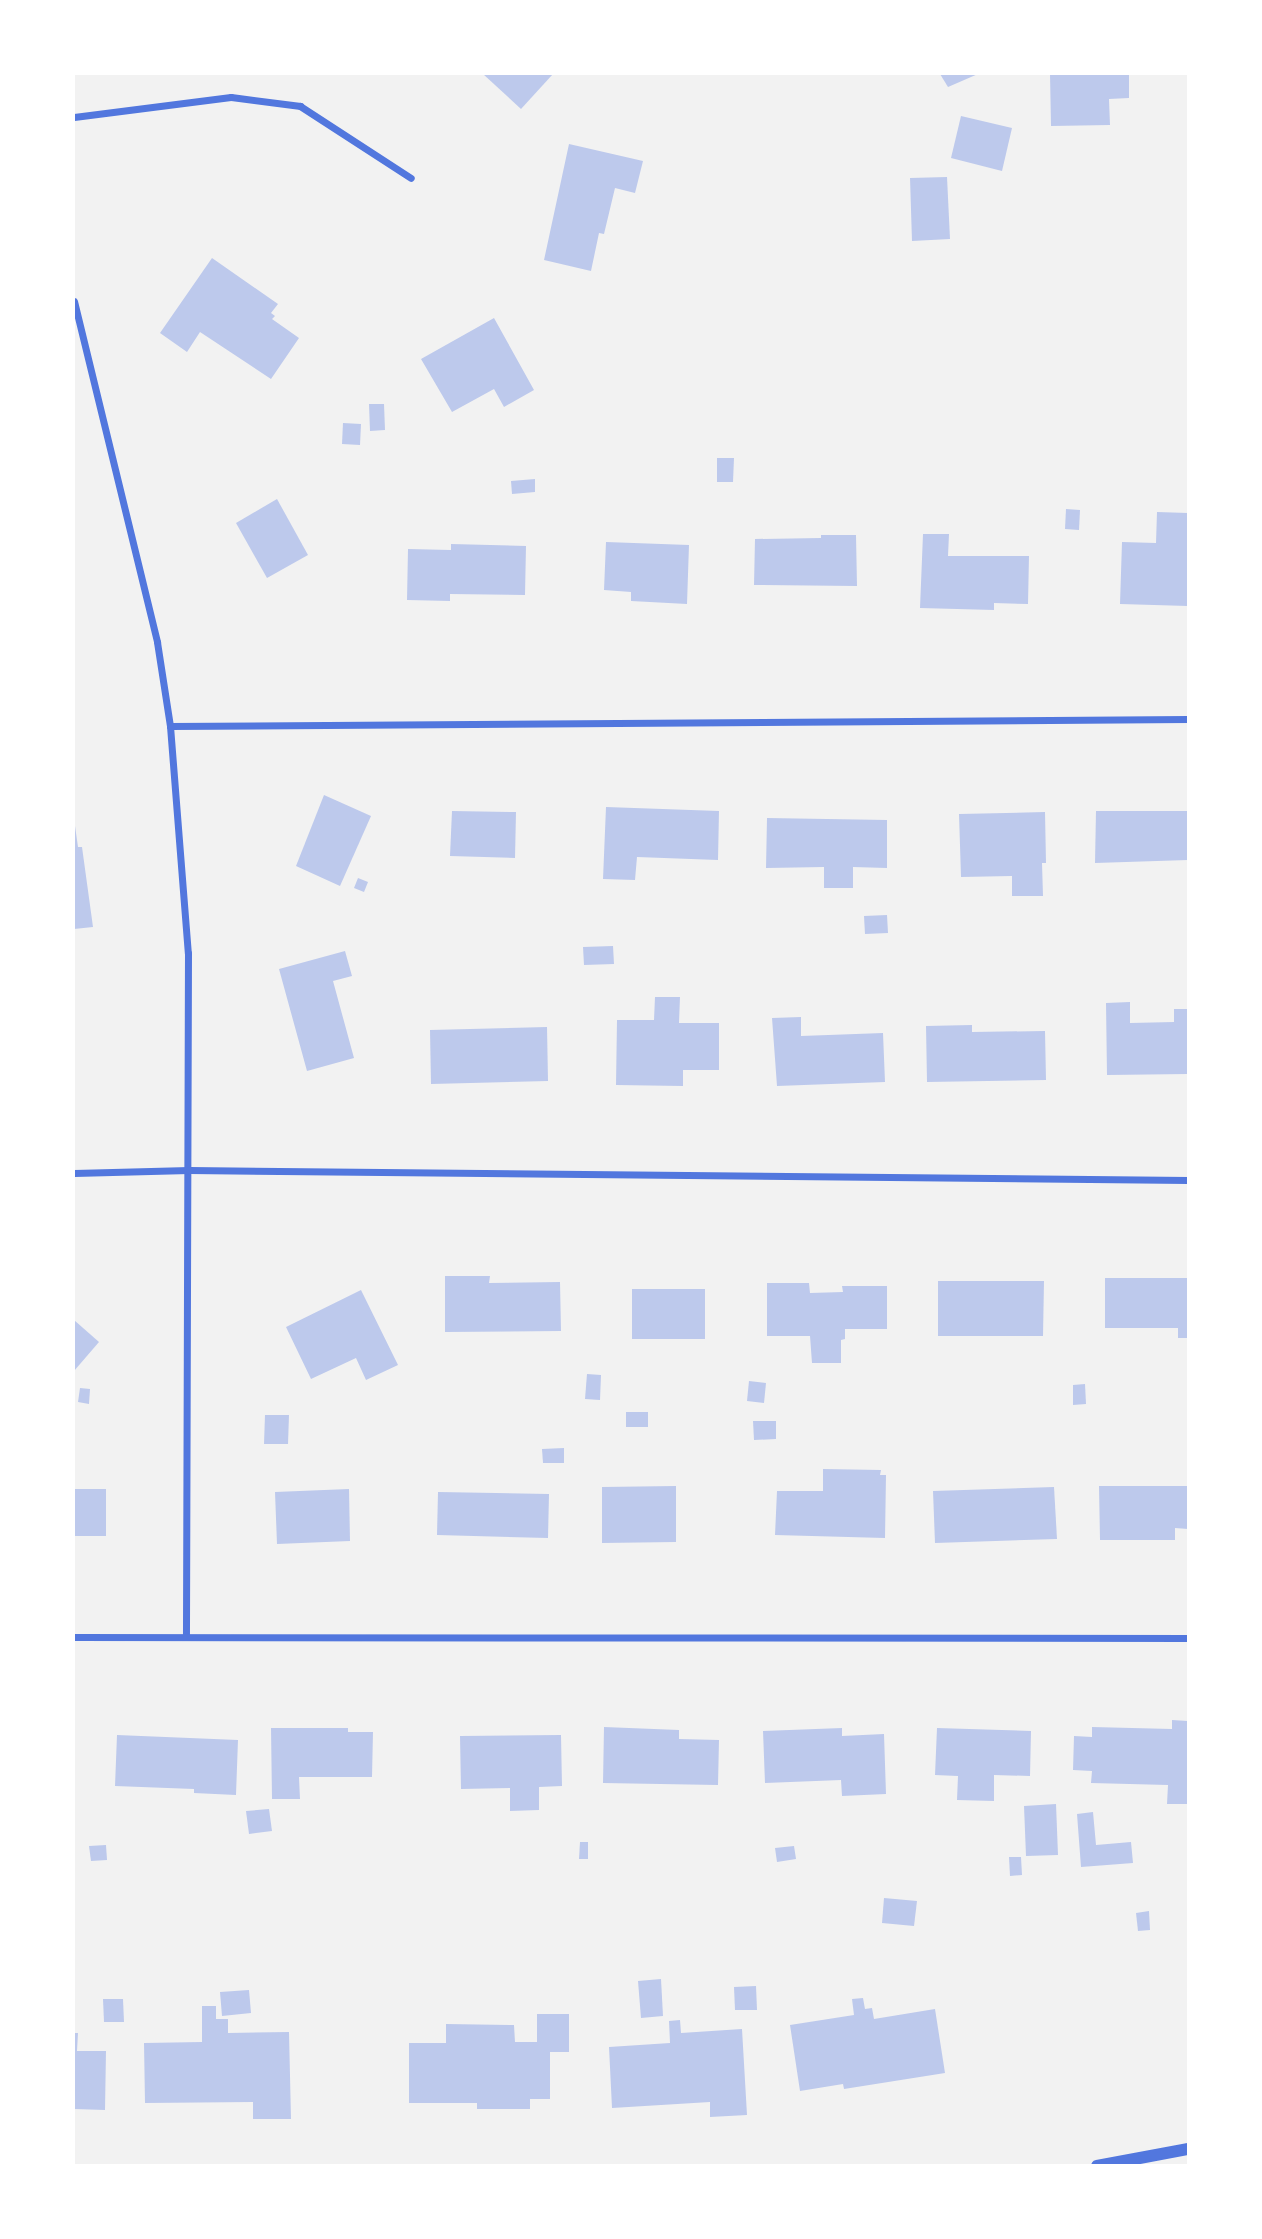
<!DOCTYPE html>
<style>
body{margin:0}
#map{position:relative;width:1262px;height:2239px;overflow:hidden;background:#f2f2f2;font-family:"Asap Condensed",sans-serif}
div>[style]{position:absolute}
.building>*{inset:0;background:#bdc9ec}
.minor>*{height:7px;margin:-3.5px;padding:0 3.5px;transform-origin:3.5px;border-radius:3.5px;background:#5277de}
.tertiary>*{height:12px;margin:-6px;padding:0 6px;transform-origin:6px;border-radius:6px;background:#5277de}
span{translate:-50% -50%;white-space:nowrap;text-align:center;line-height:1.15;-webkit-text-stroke:7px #fff;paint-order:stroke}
.frame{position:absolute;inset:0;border:75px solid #fff;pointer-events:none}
</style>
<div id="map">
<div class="building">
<div style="clip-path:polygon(483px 74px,553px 74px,521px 109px)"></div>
<div style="clip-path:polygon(940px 74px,978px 74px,948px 87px)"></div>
<div style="clip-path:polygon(1050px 74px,1129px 74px,1129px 98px,1109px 99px,1110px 125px,1051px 126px)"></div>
<div style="clip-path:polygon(961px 116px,1012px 128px,1002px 171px,951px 158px)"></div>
<div style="clip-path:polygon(569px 144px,643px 161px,635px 193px,615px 188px,604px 234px,599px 233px,591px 271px,544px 260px)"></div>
<div style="clip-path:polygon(947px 177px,950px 239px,912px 241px,910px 178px)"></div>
<div style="clip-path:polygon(212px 258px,278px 304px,271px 313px,275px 316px,272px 319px,299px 338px,271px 379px,200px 332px,187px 352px,160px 333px)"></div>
<div style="clip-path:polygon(494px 318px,534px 390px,504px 407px,494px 389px,452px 412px,421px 359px)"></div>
<div style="clip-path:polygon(369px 404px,384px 404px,385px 430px,370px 431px)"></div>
<div style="clip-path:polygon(343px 423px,361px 424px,360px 445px,342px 444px)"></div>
<div style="clip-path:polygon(717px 458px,734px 458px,733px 482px,717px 482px)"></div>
<div style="clip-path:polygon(535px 479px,535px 492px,512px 494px,511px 481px)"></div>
<div style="clip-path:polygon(277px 499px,308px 555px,267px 578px,236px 523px)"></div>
<div style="clip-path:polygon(1066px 509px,1080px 510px,1079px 530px,1065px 529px)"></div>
<div style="clip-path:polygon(1157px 512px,1188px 513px,1188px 606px,1120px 604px,1122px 542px,1156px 543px)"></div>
<div style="clip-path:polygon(923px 534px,949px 534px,948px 556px,1029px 556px,1028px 604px,994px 603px,994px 610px,920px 608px)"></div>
<div style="clip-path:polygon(821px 535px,856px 535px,857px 586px,754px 585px,755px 539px,821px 538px)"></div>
<div style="clip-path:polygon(606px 542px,689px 545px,687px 604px,631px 601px,631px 592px,604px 590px)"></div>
<div style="clip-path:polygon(451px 544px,526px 546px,525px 595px,450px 594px,450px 601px,407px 600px,408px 549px,451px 550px)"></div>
<div style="clip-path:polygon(324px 795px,371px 816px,340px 886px,296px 866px)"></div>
<div style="clip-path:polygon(606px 807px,719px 811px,718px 860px,637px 857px,635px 880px,603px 879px)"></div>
<div style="clip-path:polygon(452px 811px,516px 812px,515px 858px,450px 856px)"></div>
<div style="clip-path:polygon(1096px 811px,1188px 811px,1188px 860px,1095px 863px)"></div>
<div style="clip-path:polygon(1045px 812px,1046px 863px,1042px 863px,1043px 896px,1012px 896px,1012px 876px,961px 877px,959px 814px)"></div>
<div style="clip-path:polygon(767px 818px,887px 820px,887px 868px,853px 867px,853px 888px,824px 888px,824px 867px,766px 868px)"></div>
<div style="clip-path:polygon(75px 826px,78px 847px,82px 847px,93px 927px,74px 929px)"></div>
<div style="clip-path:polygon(358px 878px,368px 882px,364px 892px,354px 888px)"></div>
<div style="clip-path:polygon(887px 915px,888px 933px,865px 934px,864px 916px)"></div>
<div style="clip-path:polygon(613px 946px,614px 964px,584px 965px,583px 947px)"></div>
<div style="clip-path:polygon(345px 951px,352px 976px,333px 981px,354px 1058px,307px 1071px,279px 969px)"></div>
<div style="clip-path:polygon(655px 997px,680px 997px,679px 1023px,719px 1023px,719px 1070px,683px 1070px,683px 1086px,616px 1085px,617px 1020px,654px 1020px)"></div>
<div style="clip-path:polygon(1130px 1002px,1130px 1023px,1174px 1022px,1174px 1009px,1188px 1009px,1188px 1074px,1107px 1075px,1106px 1003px)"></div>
<div style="clip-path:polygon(801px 1017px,801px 1036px,883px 1033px,885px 1082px,777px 1086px,772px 1018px)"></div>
<div style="clip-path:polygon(972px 1025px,972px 1032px,1045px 1031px,1046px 1080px,927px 1082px,926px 1026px)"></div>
<div style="clip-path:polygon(547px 1027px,548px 1081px,431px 1084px,430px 1030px)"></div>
<div style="clip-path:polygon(445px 1276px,490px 1276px,489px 1283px,560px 1282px,561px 1331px,445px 1332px)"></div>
<div style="clip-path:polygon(1105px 1278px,1188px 1278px,1188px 1338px,1178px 1338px,1178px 1328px,1105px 1328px)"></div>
<div style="clip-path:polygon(938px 1281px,1044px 1281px,1043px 1336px,938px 1336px)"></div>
<div style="clip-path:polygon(767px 1283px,809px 1283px,810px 1293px,843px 1292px,842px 1286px,887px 1286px,887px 1329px,845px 1329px,845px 1339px,841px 1340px,841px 1363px,812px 1363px,810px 1336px,767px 1336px)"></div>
<div style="clip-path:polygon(632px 1289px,705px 1289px,705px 1339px,632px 1339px)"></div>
<div style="clip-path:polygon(361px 1290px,398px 1365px,366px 1380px,356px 1358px,311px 1379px,286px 1327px)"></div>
<div style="clip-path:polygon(74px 1320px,99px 1342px,74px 1371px)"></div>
<div style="clip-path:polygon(587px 1374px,601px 1375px,600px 1400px,585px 1399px)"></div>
<div style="clip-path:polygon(749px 1381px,766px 1383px,764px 1403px,747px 1401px)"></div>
<div style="clip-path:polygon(1085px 1384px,1086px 1404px,1073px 1405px,1073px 1385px)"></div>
<div style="clip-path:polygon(80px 1388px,90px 1389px,89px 1404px,78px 1402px)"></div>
<div style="clip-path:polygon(626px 1412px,648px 1412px,648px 1427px,626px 1427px)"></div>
<div style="clip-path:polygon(265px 1415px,289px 1415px,288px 1444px,264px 1444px)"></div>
<div style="clip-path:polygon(753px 1421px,776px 1421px,776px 1439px,754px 1440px)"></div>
<div style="clip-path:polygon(564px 1448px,564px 1463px,543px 1463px,542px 1449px)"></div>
<div style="clip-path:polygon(823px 1469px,881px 1470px,880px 1475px,886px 1475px,885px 1538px,775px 1535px,777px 1491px,823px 1491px)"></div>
<div style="clip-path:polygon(676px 1486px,676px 1542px,602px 1543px,602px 1487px)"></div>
<div style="clip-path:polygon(1099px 1486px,1188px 1486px,1188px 1529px,1175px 1528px,1175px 1540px,1100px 1540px)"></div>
<div style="clip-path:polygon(1054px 1487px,1057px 1539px,935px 1543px,933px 1491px)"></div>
<div style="clip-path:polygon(74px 1489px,106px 1489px,106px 1536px,74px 1536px)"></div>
<div style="clip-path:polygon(349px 1489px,350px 1541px,277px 1544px,275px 1492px)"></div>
<div style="clip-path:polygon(438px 1492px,549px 1494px,548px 1538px,437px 1535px)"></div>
<div style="clip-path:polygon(1172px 1720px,1188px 1721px,1188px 1804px,1167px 1804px,1168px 1785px,1091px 1783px,1092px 1771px,1073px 1770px,1074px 1736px,1092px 1737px,1092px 1727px,1172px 1729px)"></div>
<div style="clip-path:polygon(604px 1727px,679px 1730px,679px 1739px,719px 1740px,718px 1785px,603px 1783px)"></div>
<div style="clip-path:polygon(271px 1728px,348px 1728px,348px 1732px,373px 1732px,372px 1777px,299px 1777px,300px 1799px,272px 1799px)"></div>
<div style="clip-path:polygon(842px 1728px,842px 1736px,884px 1734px,886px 1794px,842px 1796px,841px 1780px,765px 1783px,763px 1731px)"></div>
<div style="clip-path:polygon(937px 1728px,1031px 1731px,1030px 1776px,994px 1775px,994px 1801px,957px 1800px,958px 1776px,935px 1775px)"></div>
<div style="clip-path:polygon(117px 1735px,238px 1740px,236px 1795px,194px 1793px,194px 1789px,115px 1786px)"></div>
<div style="clip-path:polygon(561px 1735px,562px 1786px,539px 1787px,539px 1810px,510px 1811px,510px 1788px,461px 1789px,460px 1736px)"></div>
<div style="clip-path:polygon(1056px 1804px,1058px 1855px,1026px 1856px,1024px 1806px)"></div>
<div style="clip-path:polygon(269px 1809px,272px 1831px,249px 1834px,246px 1811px)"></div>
<div style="clip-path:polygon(1093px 1812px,1096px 1845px,1131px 1842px,1133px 1863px,1081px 1867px,1077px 1814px)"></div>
<div style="clip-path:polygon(580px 1842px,588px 1842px,588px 1859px,579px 1859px)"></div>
<div style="clip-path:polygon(106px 1845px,107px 1860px,91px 1861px,89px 1846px)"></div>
<div style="clip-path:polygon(794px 1846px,796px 1859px,777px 1862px,775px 1848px)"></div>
<div style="clip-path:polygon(1009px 1857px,1021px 1857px,1022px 1875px,1010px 1876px)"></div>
<div style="clip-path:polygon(884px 1898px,917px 1901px,914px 1926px,882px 1923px)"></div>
<div style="clip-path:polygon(1149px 1911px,1150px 1930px,1138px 1931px,1136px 1913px)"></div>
<div style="clip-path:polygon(661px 1979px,663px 2016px,641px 2018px,638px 1981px)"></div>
<div style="clip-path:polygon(756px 1986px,757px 2010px,735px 2010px,734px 1987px)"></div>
<div style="clip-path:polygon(249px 1990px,251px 2013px,222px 2016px,220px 1992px)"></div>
<div style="clip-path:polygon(863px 1998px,865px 2009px,872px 2008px,874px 2019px,935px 2009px,945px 2073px,844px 2089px,843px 2084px,800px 2091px,790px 2025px,854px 2015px,852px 1999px)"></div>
<div style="clip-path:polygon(103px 1999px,123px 1999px,124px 2022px,104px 2022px)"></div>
<div style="clip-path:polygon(202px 2006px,216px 2006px,216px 2019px,228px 2019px,228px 2033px,289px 2032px,291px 2119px,253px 2119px,253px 2102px,145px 2103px,144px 2043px,202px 2042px)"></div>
<div style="clip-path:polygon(537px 2014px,569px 2014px,569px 2052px,550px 2052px,550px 2099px,530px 2099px,530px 2109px,477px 2109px,477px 2103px,409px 2103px,409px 2043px,446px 2043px,446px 2024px,514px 2025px,515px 2042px,537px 2042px)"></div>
<div style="clip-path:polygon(680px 2020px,681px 2033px,742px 2029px,747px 2115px,710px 2117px,710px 2102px,612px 2108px,609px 2047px,670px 2043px,669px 2021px)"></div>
<div style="clip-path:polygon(74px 2033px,78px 2033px,77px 2051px,106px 2051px,105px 2110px,74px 2109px)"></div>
</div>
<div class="minor">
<div style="left:74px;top:117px;width:158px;rotate:-7.3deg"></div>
<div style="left:231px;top:97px;width:70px;rotate:7.4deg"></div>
<div style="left:300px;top:106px;width:132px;rotate:33deg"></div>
<div style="left:74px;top:301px;width:351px;rotate:76.3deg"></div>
<div style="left:157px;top:642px;width:85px;rotate:81.2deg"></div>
<div style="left:170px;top:726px;width:228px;rotate:85.5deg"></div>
<div style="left:188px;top:953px;width:683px;rotate:90.17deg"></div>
<div style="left:170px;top:726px;width:1018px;rotate:-0.39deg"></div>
<div style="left:74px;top:1173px;width:115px;rotate:-1.5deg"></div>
<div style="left:189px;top:1170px;width:999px;rotate:0.57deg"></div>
<div style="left:74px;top:1637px;width:1114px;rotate:0.05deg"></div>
</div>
<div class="tertiary">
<div style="left:1097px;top:2166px;width:93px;rotate:-10.6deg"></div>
</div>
<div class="frame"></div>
</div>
